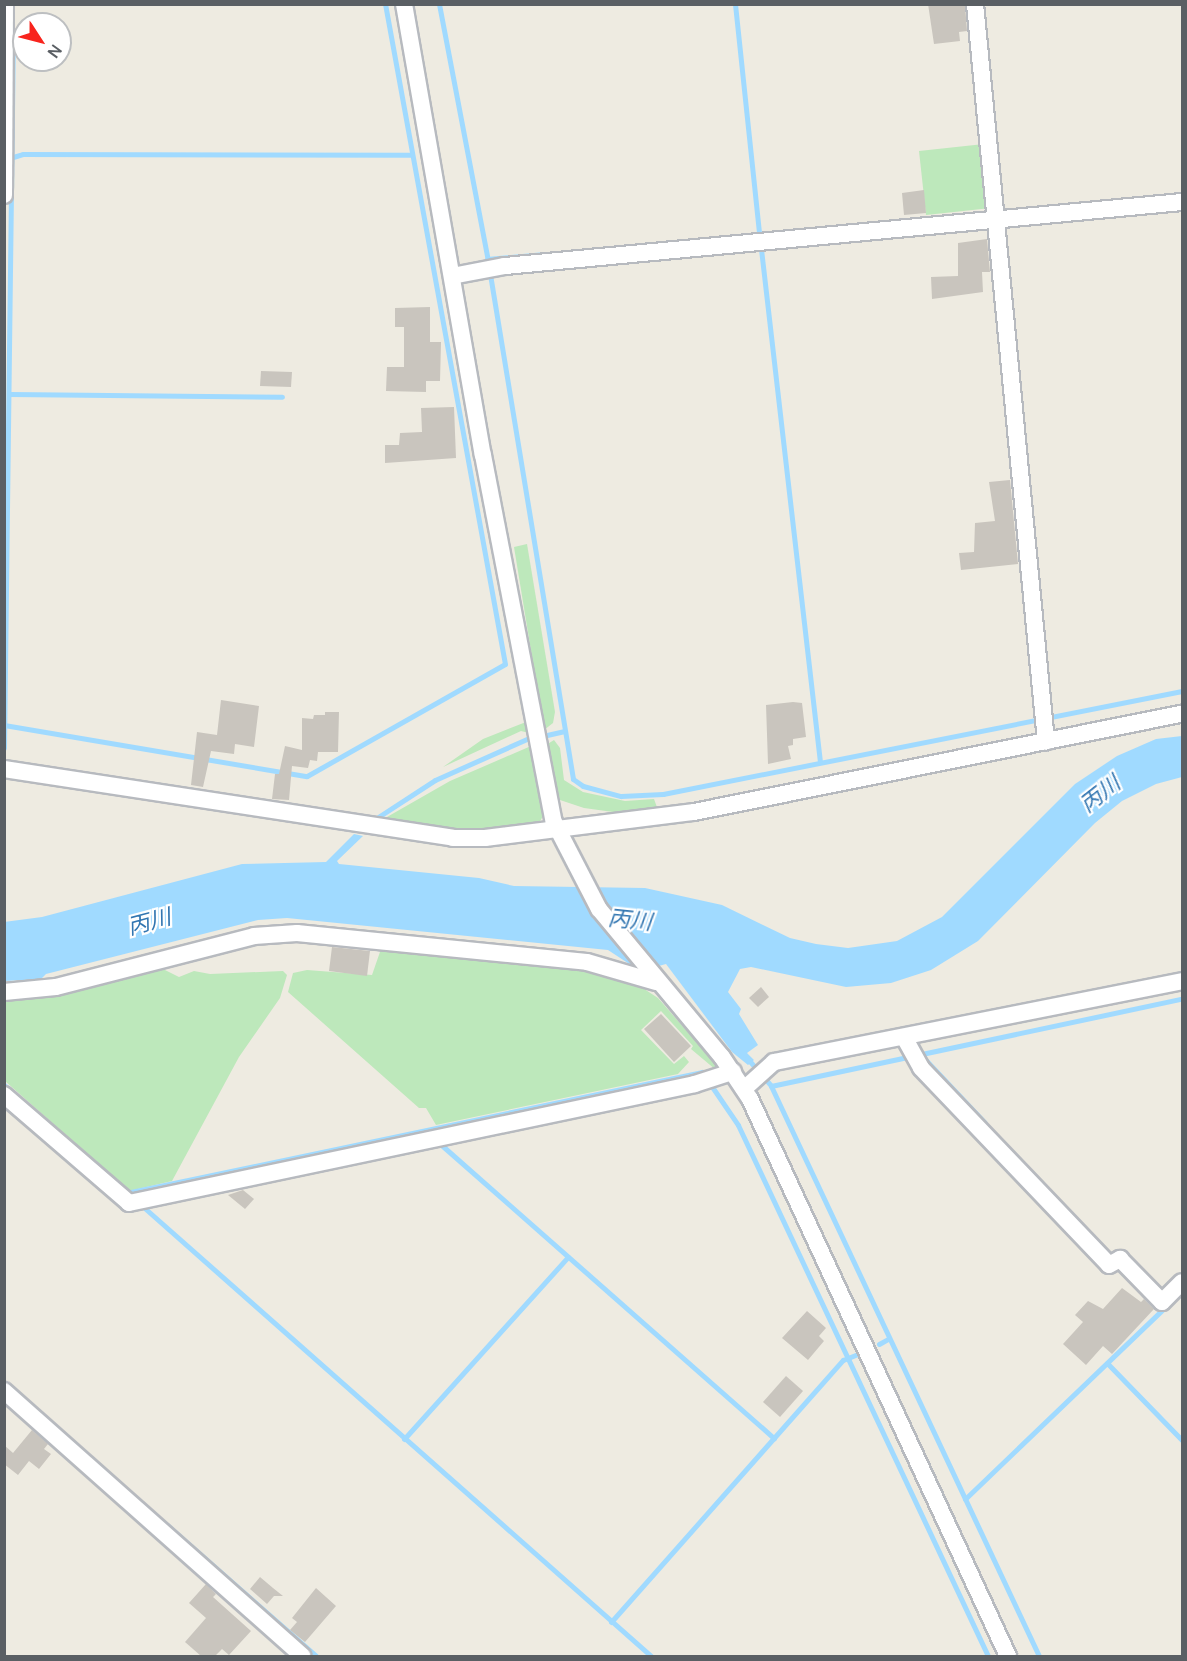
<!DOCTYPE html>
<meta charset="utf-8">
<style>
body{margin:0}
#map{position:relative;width:1187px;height:1661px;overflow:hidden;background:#eeebe1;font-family:Manrope,"Noto Sans JP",sans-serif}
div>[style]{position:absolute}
.green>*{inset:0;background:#bde8bb}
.water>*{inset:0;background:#a0daff}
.stream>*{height:5px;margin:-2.5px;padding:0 2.5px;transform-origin:2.5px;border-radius:2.5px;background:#a0daff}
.building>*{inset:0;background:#c9c5be}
.roads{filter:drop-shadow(2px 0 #b7babf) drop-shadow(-2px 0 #b7babf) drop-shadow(0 2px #b7babf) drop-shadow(0 -2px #b7babf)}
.minor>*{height:16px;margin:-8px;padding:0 8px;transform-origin:8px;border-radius:8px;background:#fff}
span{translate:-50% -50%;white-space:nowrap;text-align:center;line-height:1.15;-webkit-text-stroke:4.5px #fff;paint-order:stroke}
.water-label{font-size:22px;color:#3276b1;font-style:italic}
.frame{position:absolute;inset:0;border:6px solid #5a5f64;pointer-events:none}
.north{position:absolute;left:12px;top:12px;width:60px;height:60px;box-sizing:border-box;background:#fff;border:2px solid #bdbfc1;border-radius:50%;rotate:126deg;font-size:16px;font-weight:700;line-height:24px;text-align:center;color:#5a5f64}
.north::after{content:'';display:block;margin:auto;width:21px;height:27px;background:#f8241d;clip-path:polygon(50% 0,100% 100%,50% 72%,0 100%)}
</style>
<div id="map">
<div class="green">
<div style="clip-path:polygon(984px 144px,991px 208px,926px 215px,919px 151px)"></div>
<div style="clip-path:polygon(527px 544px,555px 712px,553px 723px,544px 730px,514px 547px)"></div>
<div style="clip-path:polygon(526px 722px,529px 733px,521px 731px,443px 767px,483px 739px)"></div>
<div style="clip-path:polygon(554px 740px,560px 748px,564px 780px,583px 792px,625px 801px,654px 799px,658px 810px,635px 815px,584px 808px,560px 800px,546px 745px)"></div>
<div style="clip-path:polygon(531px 746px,544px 814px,537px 827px,453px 831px,380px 821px,450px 781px)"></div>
<div style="clip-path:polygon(381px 949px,580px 968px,635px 983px,658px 998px,720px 1069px,716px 1070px,691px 1049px,693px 1046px,661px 1011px,641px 1030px,674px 1064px,684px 1056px,689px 1062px,678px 1074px,436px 1125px,426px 1108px,419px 1108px,288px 992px,293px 973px,307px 970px,372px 975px)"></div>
<div style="clip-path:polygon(159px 967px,179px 977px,194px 971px,210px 974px,283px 971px,287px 975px,280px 998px,239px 1057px,172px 1181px,129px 1191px,5px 1081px,5px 998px,42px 997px)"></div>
</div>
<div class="water">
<div style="clip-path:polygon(1182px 736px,1182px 777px,1156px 784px,1122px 801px,1095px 823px,978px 941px,931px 970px,891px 983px,846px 987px,751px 967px,740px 969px,728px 992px,741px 1009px,739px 1014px,758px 1045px,747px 1053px,754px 1060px,748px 1065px,732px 1052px,666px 964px,640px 971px,608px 950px,287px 918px,258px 920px,46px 974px,41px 979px,5px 981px,4px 922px,42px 917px,242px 864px,326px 862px,354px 834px,363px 836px,337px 861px,339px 864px,479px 878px,514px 886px,645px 888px,722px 905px,790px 938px,816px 944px,848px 948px,897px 941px,942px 917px,1075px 784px,1117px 756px,1156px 739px)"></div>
</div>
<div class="stream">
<div style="left:439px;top:4px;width:263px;rotate:79.2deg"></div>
<div style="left:488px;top:262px;width:524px;rotate:80.66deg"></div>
<div style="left:573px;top:779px;width:12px;rotate:35deg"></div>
<div style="left:583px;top:786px;width:39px;rotate:15deg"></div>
<div style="left:621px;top:796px;width:42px;rotate:-2.7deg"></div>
<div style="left:663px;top:794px;width:529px;rotate:-11.22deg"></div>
<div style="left:735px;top:4px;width:231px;rotate:84deg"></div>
<div style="left:13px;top:157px;width:10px;rotate:-17deg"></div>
<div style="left:23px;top:154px;width:389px;rotate:0.1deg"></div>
<div style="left:761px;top:249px;width:516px;rotate:83.44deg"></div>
<div style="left:487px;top:259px;width:58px;rotate:-4.9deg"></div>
<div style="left:10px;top:394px;width:272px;rotate:0.6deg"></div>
<div style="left:4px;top:725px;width:307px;rotate:9.6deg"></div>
<div style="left:307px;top:776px;width:227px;rotate:-29.5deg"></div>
<div style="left:505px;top:664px;width:671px;rotate:-100.3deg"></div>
<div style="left:547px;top:735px;width:18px;rotate:-13deg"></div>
<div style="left:4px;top:748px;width:715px;rotate:-89.28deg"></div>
<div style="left:372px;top:821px;width:75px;rotate:-33.1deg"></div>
<div style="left:435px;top:780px;width:103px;rotate:-24.1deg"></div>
<div style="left:921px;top:1055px;width:93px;rotate:46.7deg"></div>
<div style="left:747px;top:1058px;width:37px;rotate:49deg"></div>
<div style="left:771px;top:1086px;width:630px;rotate:64.82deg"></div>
<div style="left:4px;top:1085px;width:13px;rotate:39deg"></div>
<div style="left:771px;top:1086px;width:420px;rotate:-12deg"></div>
<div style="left:438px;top:1142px;width:448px;rotate:41.4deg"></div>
<div style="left:126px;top:1193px;width:589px;rotate:-11.86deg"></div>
<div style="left:702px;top:1072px;width:64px;rotate:55.8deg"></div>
<div style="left:738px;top:1125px;width:587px;rotate:64.79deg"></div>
<div style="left:140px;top:1204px;width:682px;rotate:41.49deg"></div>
<div style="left:879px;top:1344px;width:10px;rotate:-29deg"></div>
<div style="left:1107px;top:1363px;width:107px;rotate:45.8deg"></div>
<div style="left:404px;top:1439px;width:245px;rotate:-48deg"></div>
<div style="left:965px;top:1499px;width:279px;rotate:-43.8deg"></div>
<div style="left:167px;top:1525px;width:198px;rotate:41.3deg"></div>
<div style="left:611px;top:1622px;width:350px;rotate:-48.5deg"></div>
<div style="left:843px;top:1360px;width:16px;rotate:-22deg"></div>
</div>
<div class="building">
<div style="clip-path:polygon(928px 4px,965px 4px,967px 31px,959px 32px,960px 41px,934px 44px)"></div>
<div style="clip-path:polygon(924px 190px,926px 213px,904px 215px,902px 193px)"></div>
<div style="clip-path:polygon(987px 239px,990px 272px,982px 272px,983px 292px,932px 299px,931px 277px,958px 276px,958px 243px)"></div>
<div style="clip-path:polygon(430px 307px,430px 342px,441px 342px,440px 381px,426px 381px,426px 392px,386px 391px,387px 367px,404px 367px,404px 327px,395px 327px,395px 308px)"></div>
<div style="clip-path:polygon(261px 371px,292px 372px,291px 387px,260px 386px)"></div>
<div style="clip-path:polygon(454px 407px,456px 458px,385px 463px,385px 445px,399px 445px,400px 433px,422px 432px,421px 408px)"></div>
<div style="clip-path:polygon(1010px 480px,1018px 564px,961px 570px,959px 553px,974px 552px,975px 523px,995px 521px,989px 482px)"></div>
<div style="clip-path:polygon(221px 700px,259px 706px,254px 747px,235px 744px,234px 754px,211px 751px,203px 787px,191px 785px,197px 732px,217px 735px)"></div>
<div style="clip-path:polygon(793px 702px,802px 703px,806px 737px,793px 739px,793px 745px,788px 746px,791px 759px,768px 764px,766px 705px)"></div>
<div style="clip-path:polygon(325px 712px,339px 712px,338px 752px,318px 752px,317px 761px,310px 760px,308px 768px,292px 766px,289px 800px,272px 799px,275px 774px,279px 774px,285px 746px,302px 750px,302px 718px,313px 719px,314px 715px,325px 715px)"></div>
<div style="clip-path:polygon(332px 947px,370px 951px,367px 976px,329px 971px)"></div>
<div style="clip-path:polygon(761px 987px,769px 997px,758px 1007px,749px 998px)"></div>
<div style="clip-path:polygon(661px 1014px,691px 1046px,674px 1062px,644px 1029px)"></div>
<div style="clip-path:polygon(243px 1190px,254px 1199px,245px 1209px,228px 1195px)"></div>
<div style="clip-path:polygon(1122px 1288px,1141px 1302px,1144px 1299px,1154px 1309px,1112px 1354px,1103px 1346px,1086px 1365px,1063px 1344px,1083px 1322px,1075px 1315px,1088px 1301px,1103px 1309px)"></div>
<div style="clip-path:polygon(807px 1311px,826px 1328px,819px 1336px,824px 1341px,808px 1360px,782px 1338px)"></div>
<div style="clip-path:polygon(786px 1376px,803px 1391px,780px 1417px,763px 1402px)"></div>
<div style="clip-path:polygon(32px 1430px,48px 1444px,44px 1449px,51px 1454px,39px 1469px,29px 1461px,18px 1475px,4px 1464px,4px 1445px,13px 1453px)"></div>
<div style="clip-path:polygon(260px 1577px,273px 1588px,283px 1596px,274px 1596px,267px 1604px,250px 1589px)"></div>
<div style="clip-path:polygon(206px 1584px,216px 1594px,213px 1597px,251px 1631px,229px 1655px,222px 1649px,215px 1656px,201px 1656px,185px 1642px,206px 1618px,189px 1603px)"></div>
<div style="clip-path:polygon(316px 1588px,336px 1606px,305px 1642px,290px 1630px,297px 1622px,292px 1618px)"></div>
</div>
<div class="roads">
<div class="minor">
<div style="left:404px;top:4px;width:458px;rotate:80.1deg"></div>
<div style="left:483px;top:455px;width:374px;rotate:79.1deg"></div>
<div style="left:554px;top:822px;width:98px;rotate:62.7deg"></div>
<div style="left:599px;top:909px;width:192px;rotate:50.3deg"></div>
<div style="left:722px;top:1057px;width:50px;rotate:56.3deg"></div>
<div style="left:750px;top:1099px;width:614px;rotate:65.15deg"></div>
<div style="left:975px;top:4px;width:741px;rotate:84.5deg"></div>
<div style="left:4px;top:195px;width:191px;rotate:-89.7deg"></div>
<div style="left:452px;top:276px;width:54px;rotate:-10.7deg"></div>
<div style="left:505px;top:266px;width:680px;rotate:-5.4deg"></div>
<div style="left:4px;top:769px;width:454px;rotate:8.7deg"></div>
<div style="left:453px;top:838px;width:32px"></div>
<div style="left:485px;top:838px;width:211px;rotate:-7.1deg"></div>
<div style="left:694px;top:812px;width:498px;rotate:-11.4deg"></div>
<div style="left:4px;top:992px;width:52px;rotate:-5.5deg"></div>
<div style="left:56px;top:987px;width:204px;rotate:-14.4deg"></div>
<div style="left:254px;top:936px;width:43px;rotate:-4deg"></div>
<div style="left:297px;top:933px;width:291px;rotate:5.7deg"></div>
<div style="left:587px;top:962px;width:72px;rotate:16.2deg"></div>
<div style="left:904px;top:1037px;width:35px;rotate:61deg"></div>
<div style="left:921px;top:1068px;width:272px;rotate:46.3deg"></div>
<div style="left:1109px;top:1265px;width:13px;rotate:-29deg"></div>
<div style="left:1120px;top:1259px;width:60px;rotate:45.7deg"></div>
<div style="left:1162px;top:1302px;width:28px;rotate:-45deg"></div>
<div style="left:744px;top:1089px;width:40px;rotate:-42deg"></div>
<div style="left:774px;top:1062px;width:416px;rotate:-11.2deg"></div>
<div style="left:4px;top:1095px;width:165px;rotate:40.8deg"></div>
<div style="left:129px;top:1203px;width:578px;rotate:-11.87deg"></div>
<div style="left:695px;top:1084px;width:40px;rotate:-18deg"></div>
<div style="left:4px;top:1391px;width:399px;rotate:41.6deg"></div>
</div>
</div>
<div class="water-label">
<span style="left:1100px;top:794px;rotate:-38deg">丙川</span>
<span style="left:630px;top:920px;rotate:6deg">丙川</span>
<span style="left:149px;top:922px;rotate:-15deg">丙川</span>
</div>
<div class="frame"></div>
<div class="north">N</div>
</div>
